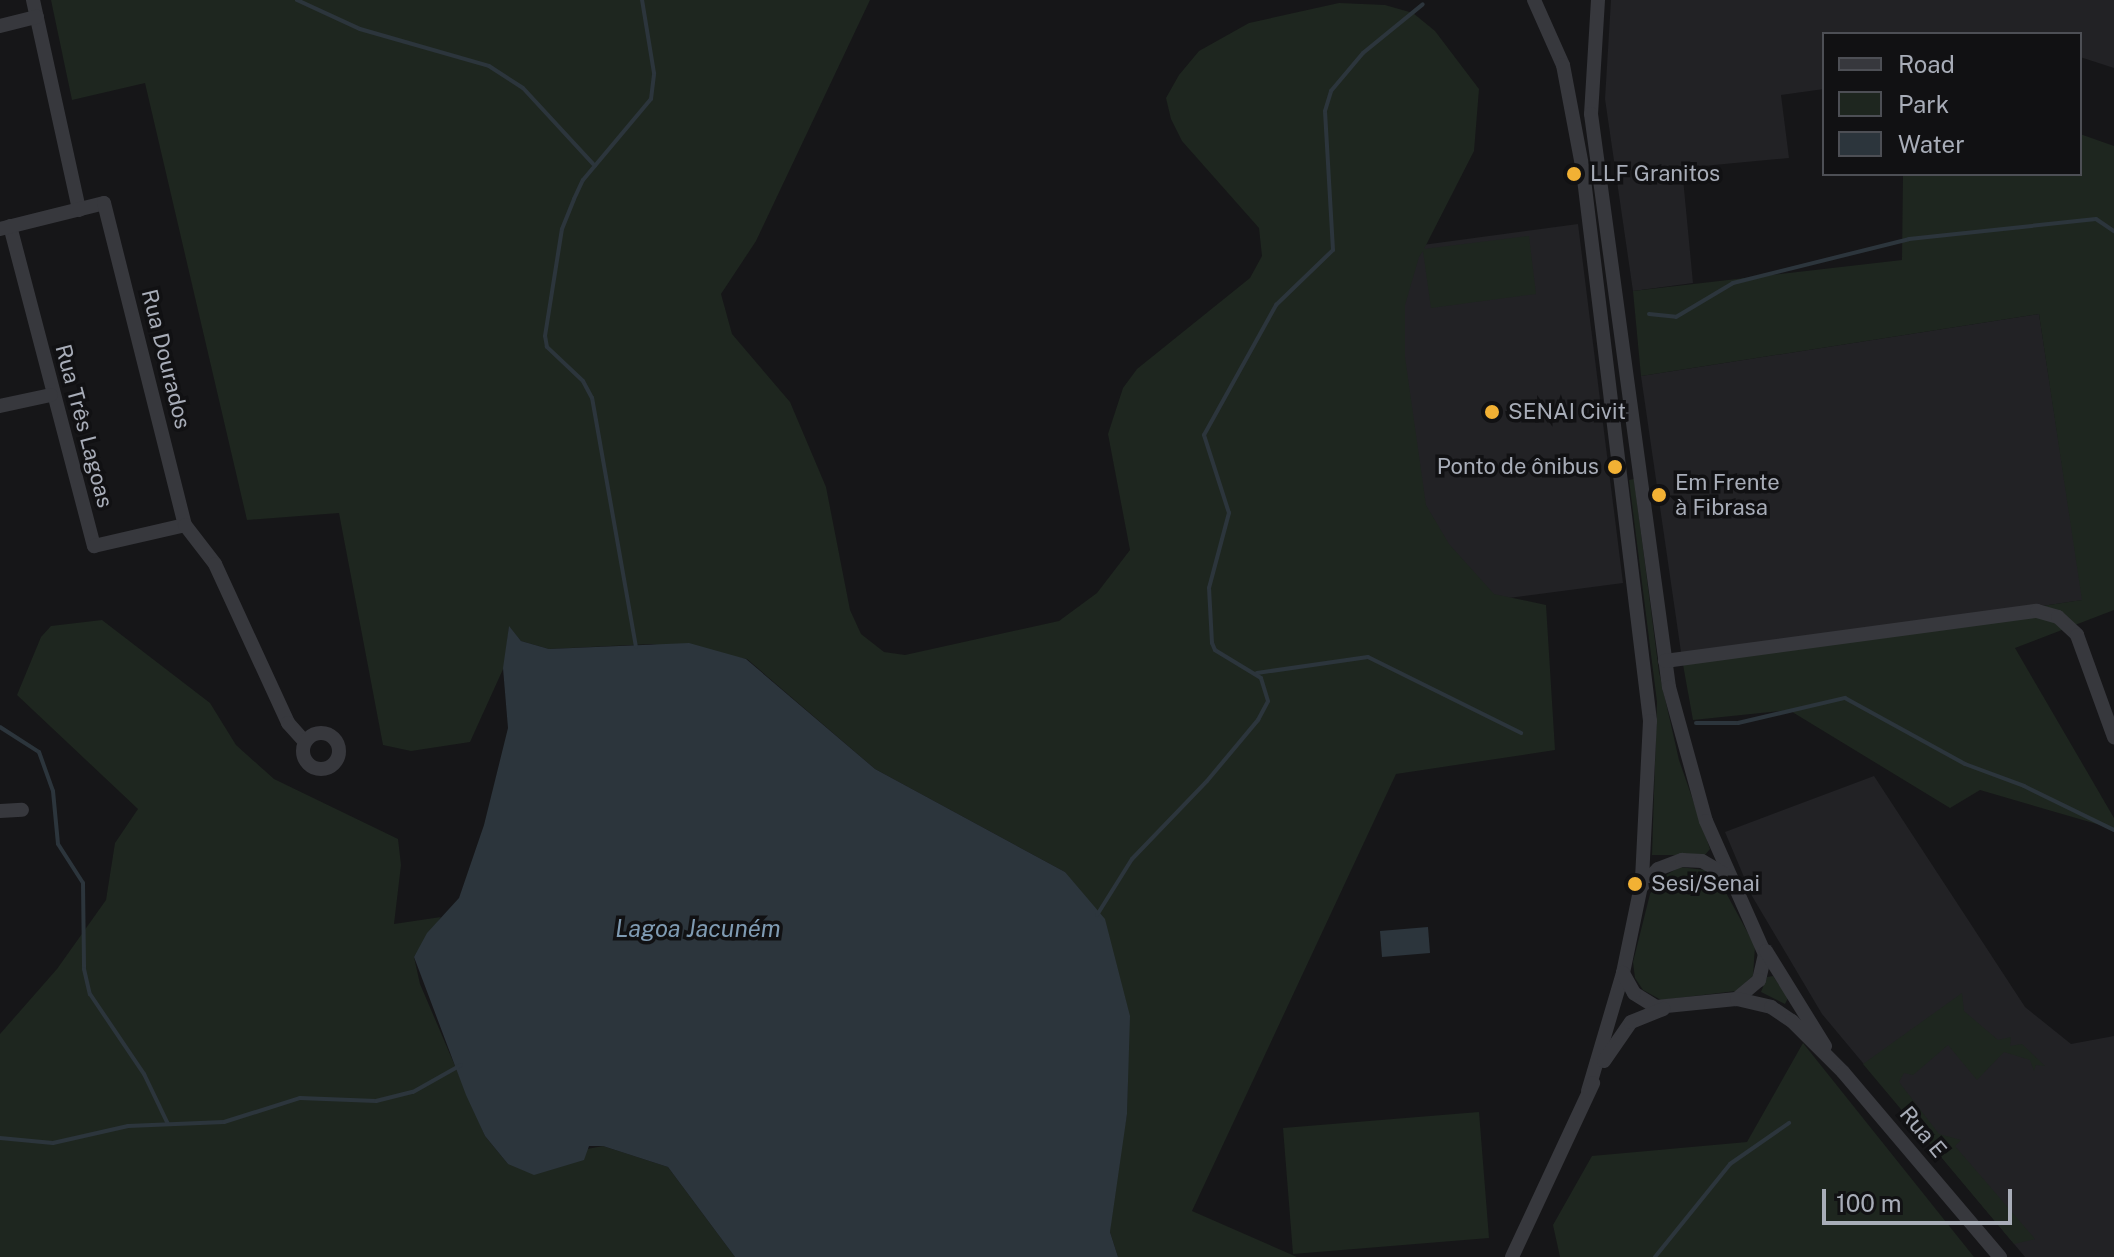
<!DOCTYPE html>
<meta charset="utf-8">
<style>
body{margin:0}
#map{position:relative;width:2114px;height:1257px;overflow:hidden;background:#161618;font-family:"Public Sans",sans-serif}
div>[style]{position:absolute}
.built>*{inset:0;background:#222225}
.green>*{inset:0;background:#1e261f}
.water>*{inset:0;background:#2c353c}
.stream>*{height:4px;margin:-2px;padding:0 2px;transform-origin:2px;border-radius:2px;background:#2c353c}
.minor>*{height:14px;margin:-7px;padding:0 7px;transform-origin:7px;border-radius:7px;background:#37383d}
.minor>.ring{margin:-7px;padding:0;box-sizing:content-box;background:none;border:14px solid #37383d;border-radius:50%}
.dots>*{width:22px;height:22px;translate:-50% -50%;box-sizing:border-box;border:4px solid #111113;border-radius:50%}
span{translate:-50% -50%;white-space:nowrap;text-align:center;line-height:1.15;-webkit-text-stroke:7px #111113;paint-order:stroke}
.poi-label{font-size:22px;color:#a8adb8}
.left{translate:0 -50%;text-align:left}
.right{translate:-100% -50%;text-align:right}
.street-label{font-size:22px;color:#a8adb8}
.water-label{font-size:24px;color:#7f9bb3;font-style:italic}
.legend{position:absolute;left:1822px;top:32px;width:260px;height:144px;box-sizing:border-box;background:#111113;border:2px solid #4d4f55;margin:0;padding:10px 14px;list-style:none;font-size:24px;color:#a8adb8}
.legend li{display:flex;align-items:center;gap:16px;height:40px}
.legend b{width:40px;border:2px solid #4d4f55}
.scale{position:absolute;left:1822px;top:1189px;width:190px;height:36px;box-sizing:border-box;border:4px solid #a8adb8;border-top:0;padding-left:10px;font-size:24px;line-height:28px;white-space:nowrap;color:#a8adb8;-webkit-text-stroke:6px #111113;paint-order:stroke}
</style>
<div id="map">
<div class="built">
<div style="clip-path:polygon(1611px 0,2114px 0,2114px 68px,2080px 57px,2080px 34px,1824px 34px,1824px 89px,1781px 95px,1789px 158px,1682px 168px,1693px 283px,1633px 291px,1605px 99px)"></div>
<div style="clip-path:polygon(1578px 224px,1623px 583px,1408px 611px,1363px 253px)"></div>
<div style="clip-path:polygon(2039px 314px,2083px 600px,1682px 659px,1641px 376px)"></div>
<div style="clip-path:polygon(1874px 776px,2025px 1007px,2071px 1044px,2114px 1036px,2114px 1257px,2025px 1257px,1822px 1014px,1752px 896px,1725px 832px)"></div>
</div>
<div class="green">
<div style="clip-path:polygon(51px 0,870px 0,756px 241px,721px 294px,732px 334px,790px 402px,826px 487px,850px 610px,861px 634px,884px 652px,905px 655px,1059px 621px,1097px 593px,1130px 550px,1108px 434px,1123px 388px,1137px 369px,1250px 278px,1262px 256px,1259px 228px,1182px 141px,1171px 119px,1166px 98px,1179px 75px,1199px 51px,1249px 23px,1339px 3px,1385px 5px,1413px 13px,1435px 31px,1479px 89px,1474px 151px,1424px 249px,1529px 236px,1536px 294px,1431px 308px,1423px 251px,1419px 257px,1405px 305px,1405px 357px,1426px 505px,1449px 544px,1494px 594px,1546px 605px,1555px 750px,1396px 774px,1192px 1211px,1297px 1257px,1118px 1257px,1110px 1232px,1112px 1193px,1127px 1114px,1128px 1058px,1065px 872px,875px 769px,747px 659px,652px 644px,549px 649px,521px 641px,509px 627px,504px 667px,470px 742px,411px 751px,383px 745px,339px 513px,247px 520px,145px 83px,72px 100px)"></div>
<div style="clip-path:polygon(2080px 134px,2114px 146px,2114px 610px,2015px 648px,2114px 818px,2114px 829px,1980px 790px,1950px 808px,1789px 710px,1693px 720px,1682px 659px,2082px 600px,2039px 314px,1641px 376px,1633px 291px,1902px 260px,1903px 174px,2080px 174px)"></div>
<div style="clip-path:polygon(1634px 479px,1659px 672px,1679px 760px,1710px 849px,1705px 855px,1652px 855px,1657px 702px,1629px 480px)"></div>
<div style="clip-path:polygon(102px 620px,210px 703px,236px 745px,274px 779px,398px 839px,401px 865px,394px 924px,441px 917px,414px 957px,420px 984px,485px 1136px,508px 1164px,603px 1146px,668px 1167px,735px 1257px,0 1257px,0 1034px,57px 969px,106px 900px,115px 843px,138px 809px,17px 695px,41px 637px,51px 626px)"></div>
<div style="clip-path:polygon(1680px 867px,1705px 870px,1719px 880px,1755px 946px,1753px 976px,1736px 991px,1661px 1000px,1643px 990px,1635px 978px,1633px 962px,1650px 894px,1659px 879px)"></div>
<div style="clip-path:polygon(1773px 976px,1788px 998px,1785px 1004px,1761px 992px,1767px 977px)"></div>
<div style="clip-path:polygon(1962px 993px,1964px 1011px,1998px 1040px,2011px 1037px,2010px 1046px,2022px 1044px,2045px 1066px,2036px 1065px,2034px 1071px,2030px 1060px,2004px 1052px,1977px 1080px,1948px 1045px,1913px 1075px,1904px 1073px,1899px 1082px,1939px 1134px,1961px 1140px,1955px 1146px,2035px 1239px,2014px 1244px,1863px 1064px)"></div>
<div style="clip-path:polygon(1803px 1043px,1974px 1257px,1560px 1257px,1553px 1225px,1592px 1156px,1747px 1142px)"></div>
<div style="clip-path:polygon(1479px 1112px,1489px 1238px,1293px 1254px,1283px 1128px)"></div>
</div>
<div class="water">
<div style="clip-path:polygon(509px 626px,521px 641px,549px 649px,689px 643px,746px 659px,875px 769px,1065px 872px,1105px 919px,1130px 1016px,1127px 1114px,1110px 1232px,1118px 1257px,735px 1257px,668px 1167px,603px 1146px,589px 1146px,584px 1160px,534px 1175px,508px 1164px,485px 1136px,466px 1095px,414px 957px,427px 933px,459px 898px,484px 825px,508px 728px,503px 668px)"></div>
<div style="clip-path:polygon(1428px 927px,1430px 953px,1382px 957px,1380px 931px)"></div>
</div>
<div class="stream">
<div style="left:297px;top:0;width:69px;rotate:24.7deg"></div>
<div style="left:360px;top:29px;width:134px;rotate:16deg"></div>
<div style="left:489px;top:66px;width:40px;rotate:32.9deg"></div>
<div style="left:523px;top:88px;width:106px;rotate:47.3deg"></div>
<div style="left:1649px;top:314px;width:27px;rotate:6deg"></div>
<div style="left:1676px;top:317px;width:66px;rotate:-30.8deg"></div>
<div style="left:1733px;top:283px;width:181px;rotate:-14deg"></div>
<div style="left:1909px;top:239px;width:188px;rotate:-6.1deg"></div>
<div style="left:2096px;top:219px;width:22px;rotate:34deg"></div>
<div style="left:636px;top:647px;width:253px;rotate:-100deg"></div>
<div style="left:592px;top:398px;width:19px;rotate:-118deg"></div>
<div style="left:583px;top:381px;width:50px;rotate:-136.6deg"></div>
<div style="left:547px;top:347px;width:11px;rotate:-100deg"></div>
<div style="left:545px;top:336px;width:108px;rotate:-81deg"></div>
<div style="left:562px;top:229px;width:32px;rotate:-68deg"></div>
<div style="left:574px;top:199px;width:21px;rotate:-65deg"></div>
<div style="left:583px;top:180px;width:106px;rotate:-50deg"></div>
<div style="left:651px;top:99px;width:26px;rotate:-83deg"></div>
<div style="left:654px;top:73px;width:74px;rotate:-99.3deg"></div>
<div style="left:1257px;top:673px;width:112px;rotate:-8.2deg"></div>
<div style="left:1368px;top:657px;width:171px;rotate:26.4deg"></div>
<div style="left:1696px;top:723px;width:42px"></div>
<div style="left:1738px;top:723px;width:110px;rotate:-13.2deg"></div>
<div style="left:1845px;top:698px;width:137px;rotate:28.8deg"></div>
<div style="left:1965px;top:764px;width:63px;rotate:20.4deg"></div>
<div style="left:2024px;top:786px;width:100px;rotate:26.1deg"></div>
<div style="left:0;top:727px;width:46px;rotate:32.7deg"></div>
<div style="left:39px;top:752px;width:41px;rotate:70.3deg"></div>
<div style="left:53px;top:791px;width:53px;rotate:84.6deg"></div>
<div style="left:58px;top:844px;width:46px;rotate:57.3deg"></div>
<div style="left:83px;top:883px;width:86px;rotate:89.3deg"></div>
<div style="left:84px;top:969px;width:26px;rotate:77deg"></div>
<div style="left:90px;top:994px;width:97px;rotate:56deg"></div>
<div style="left:144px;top:1074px;width:55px;rotate:64.4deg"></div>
<div style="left:1097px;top:915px;width:66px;rotate:-58deg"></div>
<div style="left:1132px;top:859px;width:108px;rotate:-46.1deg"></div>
<div style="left:1207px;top:781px;width:80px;rotate:-50.1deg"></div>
<div style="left:1258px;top:720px;width:21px;rotate:-62deg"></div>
<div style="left:1268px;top:701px;width:24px;rotate:-107deg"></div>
<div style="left:1261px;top:678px;width:54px;rotate:-148.7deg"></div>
<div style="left:1215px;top:650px;width:8px;rotate:-113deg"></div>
<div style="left:1212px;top:643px;width:55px;rotate:-93.1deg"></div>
<div style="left:1209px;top:588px;width:78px;rotate:-75.1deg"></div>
<div style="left:1229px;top:513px;width:82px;rotate:-107.8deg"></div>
<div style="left:1204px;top:435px;width:149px;rotate:-61deg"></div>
<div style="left:1276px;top:305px;width:79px;rotate:-44deg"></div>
<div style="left:1333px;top:250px;width:139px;rotate:-93.3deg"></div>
<div style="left:1325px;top:111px;width:21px;rotate:-73deg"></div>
<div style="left:1331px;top:91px;width:50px;rotate:-49.9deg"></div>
<div style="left:1363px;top:53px;width:77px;rotate:-39.2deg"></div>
<div style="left:0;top:1138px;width:53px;rotate:5.4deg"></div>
<div style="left:53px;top:1143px;width:77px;rotate:-12.8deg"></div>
<div style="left:128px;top:1126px;width:96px;rotate:-2.4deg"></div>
<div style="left:224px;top:1122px;width:80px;rotate:-17.5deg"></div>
<div style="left:300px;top:1098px;width:76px;rotate:2.3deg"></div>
<div style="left:376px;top:1101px;width:38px;rotate:-14deg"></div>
<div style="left:413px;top:1092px;width:55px;rotate:-29.4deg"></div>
<div style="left:1655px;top:1257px;width:119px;rotate:-51.1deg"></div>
<div style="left:1730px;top:1164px;width:72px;rotate:-34.8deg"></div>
</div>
<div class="minor">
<div style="left:33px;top:0;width:215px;rotate:77.6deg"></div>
<div style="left:1534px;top:0;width:71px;rotate:66deg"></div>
<div style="left:1563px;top:65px;width:108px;rotate:79.3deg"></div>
<div style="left:1583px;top:171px;width:554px;rotate:83.05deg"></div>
<div style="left:1650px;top:721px;width:160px;rotate:92.9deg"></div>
<div style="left:1642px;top:881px;width:94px;rotate:101.7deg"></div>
<div style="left:1623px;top:973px;width:123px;rotate:106.5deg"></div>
<div style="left:1598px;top:0;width:114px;rotate:93.5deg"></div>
<div style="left:1591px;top:114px;width:578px;rotate:82.25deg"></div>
<div style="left:1669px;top:687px;width:139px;rotate:74.6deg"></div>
<div style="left:1706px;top:821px;width:145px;rotate:66.1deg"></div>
<div style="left:1765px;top:954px;width:27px;rotate:103deg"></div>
<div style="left:1759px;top:980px;width:30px;rotate:140deg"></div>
<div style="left:1736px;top:999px;width:80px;rotate:174.3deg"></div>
<div style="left:1656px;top:1007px;width:26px;rotate:-148deg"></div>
<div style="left:1634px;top:993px;width:23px;rotate:-119deg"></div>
<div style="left:0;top:26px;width:38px;rotate:-14deg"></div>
<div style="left:10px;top:226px;width:331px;rotate:75.3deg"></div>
<div style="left:94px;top:546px;width:93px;rotate:-13deg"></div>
<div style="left:0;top:229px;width:107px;rotate:-14deg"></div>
<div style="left:104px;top:203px;width:332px;rotate:75.9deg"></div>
<div style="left:185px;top:525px;width:49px;rotate:52.4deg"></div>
<div style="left:215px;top:564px;width:175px;rotate:65.3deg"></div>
<div style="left:288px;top:723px;width:25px;rotate:48deg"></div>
<div style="left:0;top:406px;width:52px;rotate:-12.2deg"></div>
<div style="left:1665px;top:661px;width:375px;rotate:-7.7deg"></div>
<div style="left:2037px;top:611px;width:22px;rotate:16deg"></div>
<div style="left:2058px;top:617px;width:26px;rotate:43deg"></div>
<div style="left:2077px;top:635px;width:109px;rotate:70.1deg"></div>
<div class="ring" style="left:303px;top:733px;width:22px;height:22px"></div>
<div style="left:0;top:811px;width:22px;rotate:-3deg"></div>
<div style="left:1642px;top:886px;width:23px;rotate:-47deg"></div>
<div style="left:1658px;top:869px;width:26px;rotate:-21deg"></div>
<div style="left:1682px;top:860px;width:20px;rotate:3deg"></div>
<div style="left:1702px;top:861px;width:30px;rotate:30deg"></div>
<div style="left:1766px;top:951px;width:112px;rotate:58.2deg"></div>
<div style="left:1737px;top:999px;width:35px;rotate:13deg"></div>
<div style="left:1771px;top:1007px;width:25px;rotate:34deg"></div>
<div style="left:1792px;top:1021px;width:72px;rotate:45deg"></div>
<div style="left:1843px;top:1072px;width:243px;rotate:49.7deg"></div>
<div style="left:1604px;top:1061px;width:47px;rotate:-55.3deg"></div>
<div style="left:1631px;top:1022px;width:35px;rotate:-22deg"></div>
<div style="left:1512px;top:1257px;width:192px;rotate:-65deg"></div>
</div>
<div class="dots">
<div style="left:1574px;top:174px;background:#f2b134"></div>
<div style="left:1492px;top:412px;background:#f2b134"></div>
<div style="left:1615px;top:467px;background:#f2b134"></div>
<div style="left:1659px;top:495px;background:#f2b134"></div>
<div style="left:1635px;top:884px;background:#f2b134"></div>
</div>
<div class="poi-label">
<span class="left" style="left:1590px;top:174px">LLF Granitos</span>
<span class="left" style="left:1508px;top:412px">SENAI Civit</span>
<span class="right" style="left:1599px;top:467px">Ponto de ônibus</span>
<span class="left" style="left:1675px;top:495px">Em Frente<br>à Fibrasa</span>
<span class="left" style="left:1651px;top:884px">Sesi/Senai</span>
</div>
<div class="street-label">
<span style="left:166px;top:359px;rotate:76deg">Rua Dourados</span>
<span style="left:84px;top:426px;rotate:75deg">Rua Três Lagoas</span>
<span style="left:1923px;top:1132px;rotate:50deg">Rua E</span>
</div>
<div class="water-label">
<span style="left:698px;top:929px">Lagoa Jacuném</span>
</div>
<ul class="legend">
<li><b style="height:10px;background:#37383d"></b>Road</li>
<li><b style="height:22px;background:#1e261f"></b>Park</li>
<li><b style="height:22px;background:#2c353c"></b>Water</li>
</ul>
<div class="scale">100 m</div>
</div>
